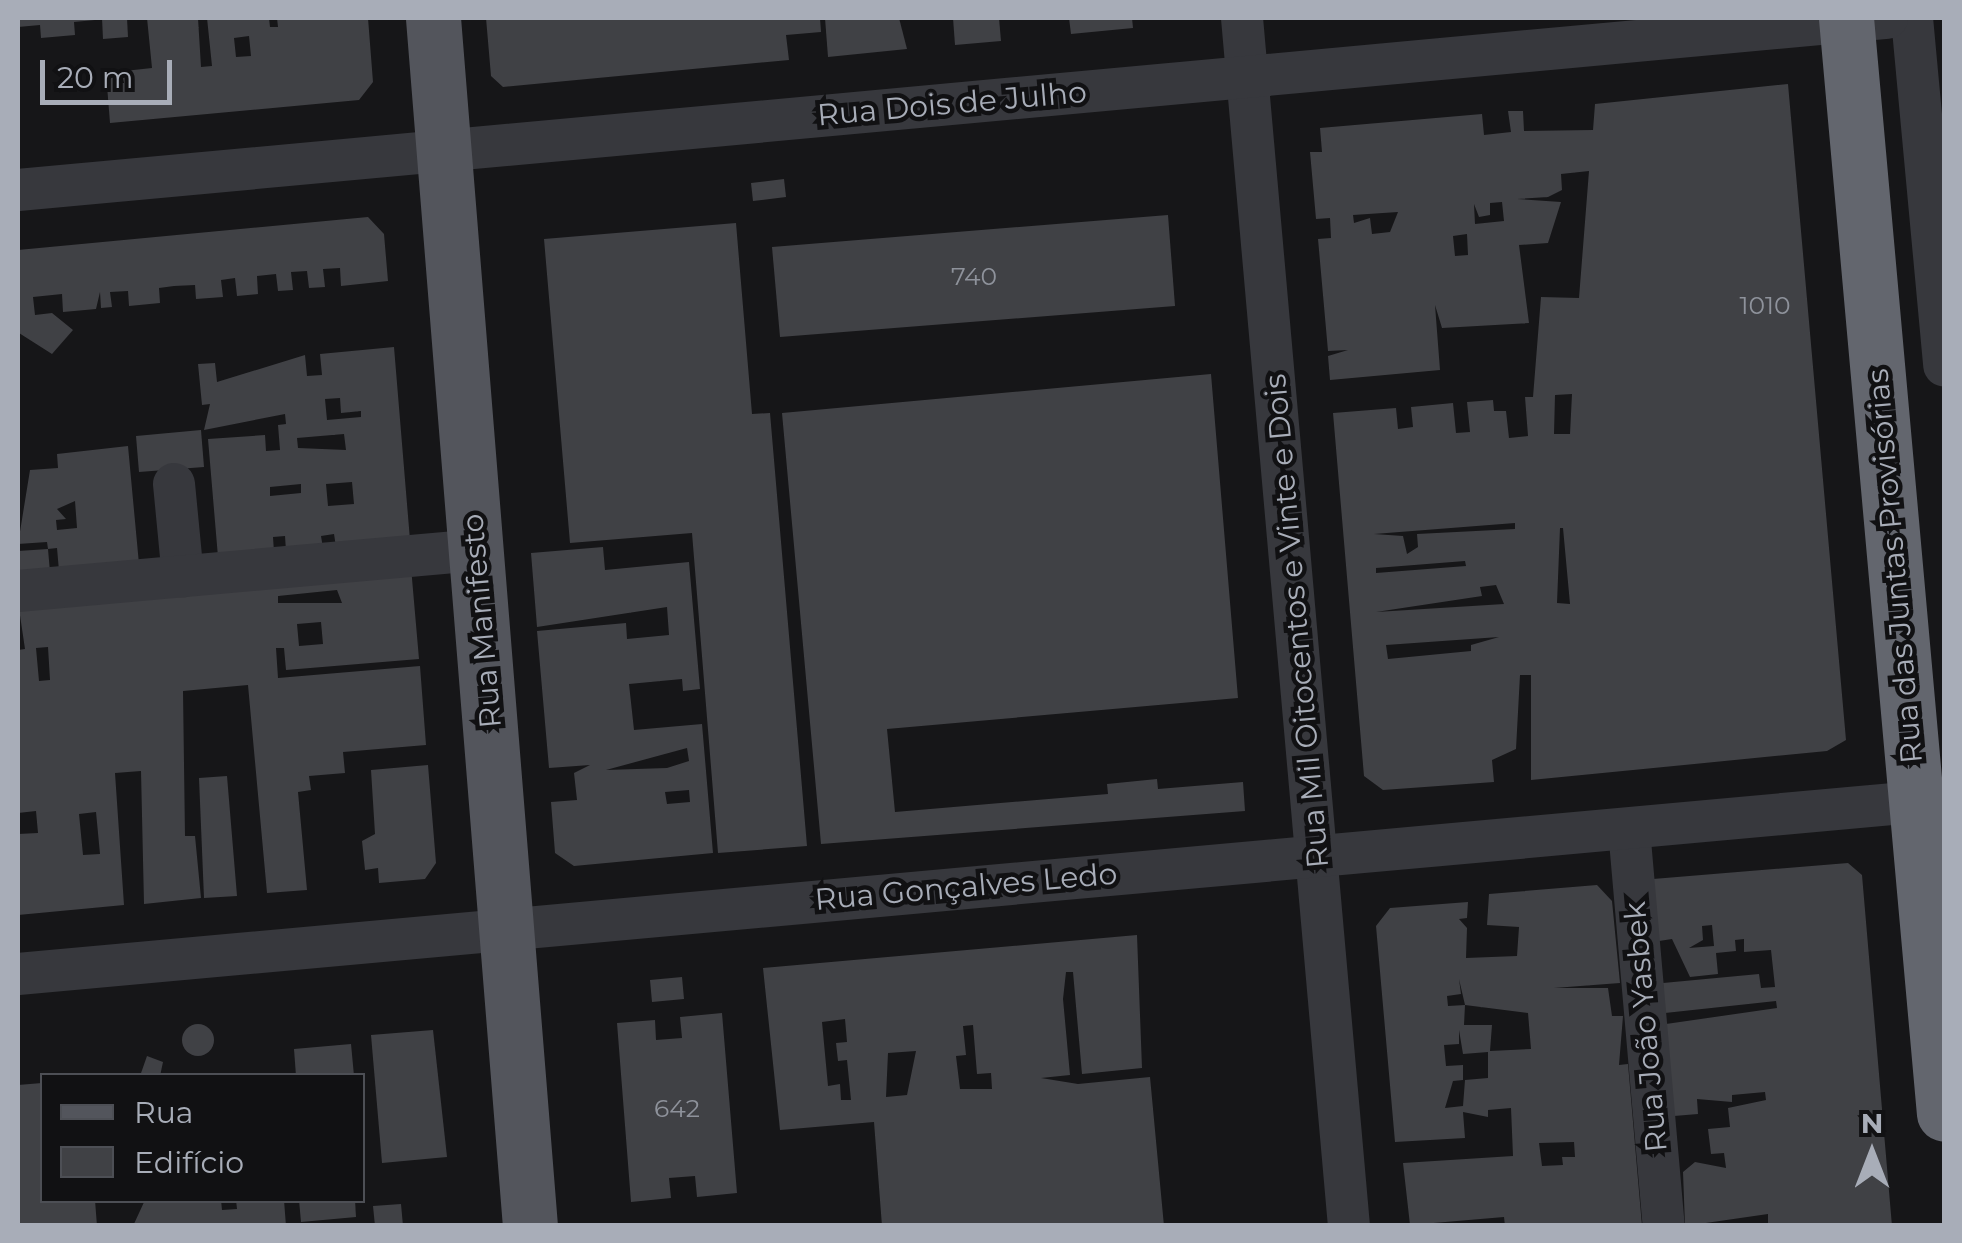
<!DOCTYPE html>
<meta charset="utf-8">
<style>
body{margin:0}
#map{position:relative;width:1962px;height:1243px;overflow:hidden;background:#161618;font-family:Montserrat,sans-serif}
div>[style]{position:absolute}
.building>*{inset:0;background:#404145}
.round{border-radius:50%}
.minor>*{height:42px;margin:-21px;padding:0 21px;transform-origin:21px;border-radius:21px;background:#37383d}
.major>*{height:55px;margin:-27.5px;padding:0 27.5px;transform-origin:27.5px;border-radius:27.5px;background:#53555c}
.highway>*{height:55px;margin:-27.5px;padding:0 27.5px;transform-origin:27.5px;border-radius:27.5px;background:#63666e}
span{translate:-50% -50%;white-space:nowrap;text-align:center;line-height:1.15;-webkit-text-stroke:9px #111113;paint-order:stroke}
.number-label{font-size:25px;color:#8e929b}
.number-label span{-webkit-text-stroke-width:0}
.street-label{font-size:30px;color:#a8adb8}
.frame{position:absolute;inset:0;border:20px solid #a8adb8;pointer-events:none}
.legend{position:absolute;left:40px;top:1073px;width:325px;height:130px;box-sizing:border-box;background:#111113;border:2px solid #4d4f55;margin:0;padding:12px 18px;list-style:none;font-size:30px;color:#a8adb8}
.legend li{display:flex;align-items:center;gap:20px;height:50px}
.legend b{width:50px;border:2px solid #4d4f55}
.north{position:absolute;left:1822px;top:1103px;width:100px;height:100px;-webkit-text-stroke:8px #111113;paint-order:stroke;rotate:0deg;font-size:28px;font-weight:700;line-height:40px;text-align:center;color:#a8adb8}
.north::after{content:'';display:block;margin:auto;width:35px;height:45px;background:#a8adb8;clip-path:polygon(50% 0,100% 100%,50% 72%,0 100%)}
.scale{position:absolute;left:40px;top:60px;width:132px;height:45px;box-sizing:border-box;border:5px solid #a8adb8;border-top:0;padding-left:12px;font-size:30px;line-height:35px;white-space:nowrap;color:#a8adb8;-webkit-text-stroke:8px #111113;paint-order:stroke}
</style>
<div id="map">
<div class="building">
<div style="clip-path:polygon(18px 18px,95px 18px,95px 20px,74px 22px,75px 35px,41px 38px,40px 25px,18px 27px)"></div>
<div style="clip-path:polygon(102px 18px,127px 18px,128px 37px,103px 39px)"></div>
<div style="clip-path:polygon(evenodd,147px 18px,198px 18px,201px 67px,212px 66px,207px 18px,269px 18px,270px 27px,278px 27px,277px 18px,368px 18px,373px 82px,359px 100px,110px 123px,106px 73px,152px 68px,147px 18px,249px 36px,251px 56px,236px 57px,234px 38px,249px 36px)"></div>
<div style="clip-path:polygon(486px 18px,820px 18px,821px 32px,786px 35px,789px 60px,503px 87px,491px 76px)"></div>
<div style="clip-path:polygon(825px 18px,899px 18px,907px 49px,828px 57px)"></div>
<div style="clip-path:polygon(953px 18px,999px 18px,1001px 41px,955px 45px)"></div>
<div style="clip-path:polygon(1069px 18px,1132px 18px,1133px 28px,1071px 34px)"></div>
<div style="clip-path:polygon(evenodd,1788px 84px,1846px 740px,1827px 751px,1531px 780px,1531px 675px,1520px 675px,1516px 749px,1492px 760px,1494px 782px,1383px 790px,1364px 776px,1333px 413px,1396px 408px,1398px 429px,1413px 427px,1411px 407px,1453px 403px,1456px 433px,1470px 432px,1467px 402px,1493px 400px,1494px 411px,1506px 411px,1509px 438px,1528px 436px,1525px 397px,1533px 397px,1541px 297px,1579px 298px,1589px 171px,1561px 174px,1562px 190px,1548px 197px,1517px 199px,1561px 202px,1548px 243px,1519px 245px,1529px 323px,1442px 328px,1435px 305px,1440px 370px,1330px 380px,1328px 356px,1348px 350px,1328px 351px,1318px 239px,1331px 238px,1330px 218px,1316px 219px,1310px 152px,1322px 152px,1320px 128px,1482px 114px,1484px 135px,1511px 132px,1508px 111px,1523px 111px,1524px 131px,1593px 130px,1595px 104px,1788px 84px,1502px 202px,1504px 221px,1475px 224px,1474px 204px,1479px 217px,1490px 215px,1490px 203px,1502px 202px,1788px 84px,1398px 212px,1390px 232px,1372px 234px,1370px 218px,1354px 223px,1353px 215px,1398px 212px,1788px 84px,1467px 234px,1468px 255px,1455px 256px,1453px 236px,1467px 234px,1788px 84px,1572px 394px,1570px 434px,1554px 434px,1555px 395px,1572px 394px,1788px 84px,1515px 523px,1515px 529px,1417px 534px,1418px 547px,1407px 554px,1403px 536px,1374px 534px,1515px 523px,1788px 84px,1560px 528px,1563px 528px,1570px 604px,1557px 603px,1560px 528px,1788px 84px,1465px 561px,1466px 566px,1376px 573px,1376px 568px,1465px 561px,1788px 84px,1496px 585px,1504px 604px,1376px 612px,1482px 596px,1480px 587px,1496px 585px,1788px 84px,1499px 637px,1471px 645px,1471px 651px,1388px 659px,1386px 645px,1499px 637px)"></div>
<div style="clip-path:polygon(784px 179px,786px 197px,753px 201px,751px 183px)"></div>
<div style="clip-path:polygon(1168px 215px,1175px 306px,780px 337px,772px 247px)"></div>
<div style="clip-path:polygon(368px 217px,384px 234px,388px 281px,341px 286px,340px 268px,323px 269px,325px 287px,309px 288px,307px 271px,291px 272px,293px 290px,278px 291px,276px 274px,257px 276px,258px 294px,237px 296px,235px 278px,221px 280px,223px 297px,196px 299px,195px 285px,174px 286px,159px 288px,160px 303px,129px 306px,128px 291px,110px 292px,112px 307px,101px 308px,100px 292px,96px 309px,63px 312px,62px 294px,33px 297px,35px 315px,52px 313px,73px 330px,52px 354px,19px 333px,18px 250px)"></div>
<div style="clip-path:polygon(736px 223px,752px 414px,770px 413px,807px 846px,718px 853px,692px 533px,570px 543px,544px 239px)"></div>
<div style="clip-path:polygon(evenodd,394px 347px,410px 540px,336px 547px,334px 534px,321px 536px,323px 548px,286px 551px,285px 536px,273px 537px,274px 552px,218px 557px,208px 439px,265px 435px,266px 451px,280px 450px,278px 425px,286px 424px,285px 414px,204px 430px,210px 404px,202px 405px,198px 364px,215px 363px,217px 382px,305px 355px,307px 376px,322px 375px,320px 354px,394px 347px,340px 398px,341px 413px,361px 411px,361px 417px,327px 420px,325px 399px,340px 398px,394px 347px,344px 434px,346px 450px,298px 448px,297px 438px,344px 434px,394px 347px,352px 482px,354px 504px,328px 506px,326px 484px,352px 482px,394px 347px,301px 484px,301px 493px,270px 496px,270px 487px,301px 484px)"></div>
<div style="clip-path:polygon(1211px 374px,1238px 698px,887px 729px,895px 812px,1108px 794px,1107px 784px,1157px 779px,1158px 789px,1243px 782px,1245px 811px,821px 844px,782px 413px)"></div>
<div style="clip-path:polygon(201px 430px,204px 467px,139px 472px,136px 436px)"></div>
<div style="clip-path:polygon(evenodd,128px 446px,139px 564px,59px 571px,57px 548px,48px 549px,50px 572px,18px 575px,18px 551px,48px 549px,47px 542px,18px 544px,30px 470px,58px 468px,57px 454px,128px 446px,75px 501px,77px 528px,57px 530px,56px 520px,66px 519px,57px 509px,75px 501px)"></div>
<div style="clip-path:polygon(evenodd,603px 547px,605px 570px,689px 562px,700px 689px,683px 691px,682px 679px,629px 684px,634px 730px,702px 724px,713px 853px,574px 866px,555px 853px,551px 802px,577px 800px,574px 773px,590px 765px,549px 768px,537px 631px,626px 623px,627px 639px,669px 635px,667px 607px,537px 627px,531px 553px,603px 547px,687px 748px,689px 761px,667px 768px,606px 770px,687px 748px,603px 547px,689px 790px,690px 802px,667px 804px,665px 792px,689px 790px)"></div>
<div style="clip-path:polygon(evenodd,411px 567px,419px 659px,286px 670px,284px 648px,276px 648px,278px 678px,420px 666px,426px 745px,343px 752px,345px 773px,309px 776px,311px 790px,298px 792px,307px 890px,267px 893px,248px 685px,183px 691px,185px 836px,195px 836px,201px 898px,144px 904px,141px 771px,115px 773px,124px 905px,18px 915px,18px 834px,38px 833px,36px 811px,18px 813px,18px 650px,25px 649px,18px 602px,411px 567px,337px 590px,342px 603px,278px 603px,278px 596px,337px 590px,411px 567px,321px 622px,323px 644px,299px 646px,297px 624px,321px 622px,411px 567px,48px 647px,50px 680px,39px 681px,36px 648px,48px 647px,411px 567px,96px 812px,100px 854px,83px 855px,79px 814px,96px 812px)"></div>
<div style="clip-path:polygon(428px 765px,436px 863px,425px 879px,379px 883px,378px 868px,365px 870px,362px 841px,375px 834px,371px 770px)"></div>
<div style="clip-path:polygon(227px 776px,237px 896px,204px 898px,199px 778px)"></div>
<div style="clip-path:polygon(evenodd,1848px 863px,1862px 875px,1892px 1226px,1768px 1226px,1768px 1214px,1685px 1226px,1683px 1172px,1695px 1162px,1726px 1168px,1724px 1153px,1711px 1154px,1708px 1129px,1730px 1127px,1728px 1108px,1766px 1100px,1765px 1092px,1732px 1095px,1732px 1102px,1697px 1099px,1698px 1114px,1674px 1116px,1666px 1024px,1777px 1008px,1776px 1001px,1665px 1013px,1663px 983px,1759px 974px,1761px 988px,1775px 987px,1771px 950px,1744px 952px,1744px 939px,1735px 940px,1736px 951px,1716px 953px,1718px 974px,1690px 977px,1672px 939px,1659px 941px,1653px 879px,1848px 863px,1712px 925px,1714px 946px,1689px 948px,1703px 940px,1702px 926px,1712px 925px)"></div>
<div style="clip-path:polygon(evenodd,1597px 885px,1612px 901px,1620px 983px,1554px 988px,1608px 988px,1612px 1016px,1623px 1016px,1619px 1065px,1628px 1064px,1642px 1226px,1505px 1226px,1504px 1217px,1410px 1225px,1403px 1163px,1513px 1156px,1511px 1108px,1488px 1110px,1488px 1117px,1463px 1112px,1465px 1138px,1395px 1142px,1376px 926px,1390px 908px,1468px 902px,1467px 918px,1459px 919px,1467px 928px,1466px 958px,1517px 956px,1519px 927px,1487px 925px,1489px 894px,1597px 885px,1459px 979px,1465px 1005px,1448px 1006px,1447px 996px,1461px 994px,1459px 979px,1597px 885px,1465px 1005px,1528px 1013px,1531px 1049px,1490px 1051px,1492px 1025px,1464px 1025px,1465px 1005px,1597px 885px,1459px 1030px,1463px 1054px,1488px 1052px,1488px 1078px,1465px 1080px,1463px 1106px,1445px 1108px,1453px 1081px,1463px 1080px,1463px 1065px,1446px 1066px,1444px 1045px,1459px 1044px,1459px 1030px,1597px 885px,1574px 1142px,1575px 1157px,1562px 1157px,1563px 1165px,1542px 1166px,1539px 1143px,1574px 1142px)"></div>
<div style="clip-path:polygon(evenodd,1137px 935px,1142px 1068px,1082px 1074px,1073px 972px,1066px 972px,1063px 999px,1070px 1075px,1041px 1078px,1078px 1084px,1150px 1077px,1164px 1226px,882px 1226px,874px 1122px,780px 1130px,763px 968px,1137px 935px,845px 1019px,847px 1042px,836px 1043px,838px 1061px,847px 1060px,851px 1100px,841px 1100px,840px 1084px,828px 1086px,822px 1022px,845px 1019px,1137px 935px,973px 1025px,977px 1074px,991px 1073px,992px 1089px,960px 1089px,956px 1056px,966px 1055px,963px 1026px,973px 1025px,1137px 935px,916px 1051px,907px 1095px,886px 1097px,888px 1053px,916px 1051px)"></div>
<div style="clip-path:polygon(682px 977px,684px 999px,652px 1002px,650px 980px)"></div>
<div style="clip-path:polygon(722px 1013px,737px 1193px,697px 1197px,695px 1176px,669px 1178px,671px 1198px,631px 1202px,617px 1023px,655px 1020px,656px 1040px,682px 1038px,680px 1017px)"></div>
<div class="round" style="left:182px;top:1024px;width:32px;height:32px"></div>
<div style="clip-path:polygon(433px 1030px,447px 1157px,382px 1163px,371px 1035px)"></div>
<div style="clip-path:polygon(351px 1044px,354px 1076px,296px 1076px,294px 1049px)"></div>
<div style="clip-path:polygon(147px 1056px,163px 1062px,160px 1076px,140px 1076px)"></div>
<div style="clip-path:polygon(42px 1083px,42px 1200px,95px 1200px,97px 1226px,18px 1226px,18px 1085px)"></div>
<div style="clip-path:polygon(145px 1200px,221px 1200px,222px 1210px,237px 1209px,236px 1200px,284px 1200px,286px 1226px,133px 1226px)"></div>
<div style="clip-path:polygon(299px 1200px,355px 1200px,356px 1217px,301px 1222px)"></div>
<div style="clip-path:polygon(401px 1204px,403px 1226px,375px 1226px,373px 1206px)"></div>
</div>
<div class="minor">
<div style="left:1242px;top:18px;width:1213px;rotate:84.94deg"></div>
<div style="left:1912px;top:18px;width:349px;rotate:84.7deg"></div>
<div style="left:18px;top:190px;width:1877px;rotate:-5.26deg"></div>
<div style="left:174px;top:484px;width:93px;rotate:84.5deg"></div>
<div style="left:18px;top:591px;width:460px;rotate:-5.1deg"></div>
<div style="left:1629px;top:829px;width:399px;rotate:85deg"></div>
<div style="left:18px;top:974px;width:1906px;rotate:-5.18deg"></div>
</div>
<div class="major">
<div style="left:433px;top:18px;width:1212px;rotate:85.41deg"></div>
</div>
<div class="highway">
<div style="left:1846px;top:18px;width:1100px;rotate:84.89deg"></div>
</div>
<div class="number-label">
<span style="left:974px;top:276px">740</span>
<span style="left:1765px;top:305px">1010</span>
<span style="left:677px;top:1108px">642</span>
</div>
<div class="street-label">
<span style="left:952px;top:104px;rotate:-5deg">Rua Dois de Julho</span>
<span style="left:1895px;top:566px;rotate:-95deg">Rua das Juntas Provisórias</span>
<span style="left:482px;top:621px;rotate:-95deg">Rua Manifesto</span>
<span style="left:1297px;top:621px;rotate:-95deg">Rua Mil Oitocentos e Vinte e Dois</span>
<span style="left:966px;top:887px;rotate:-5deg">Rua Gonçalves Ledo</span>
<span style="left:1646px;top:1027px;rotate:-95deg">Rua João Yasbek</span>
</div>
<div class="frame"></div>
<ul class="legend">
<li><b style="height:12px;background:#53555c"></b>Rua</li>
<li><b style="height:28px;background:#404145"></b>Edifício</li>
</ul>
<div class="north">N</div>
<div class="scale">20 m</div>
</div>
